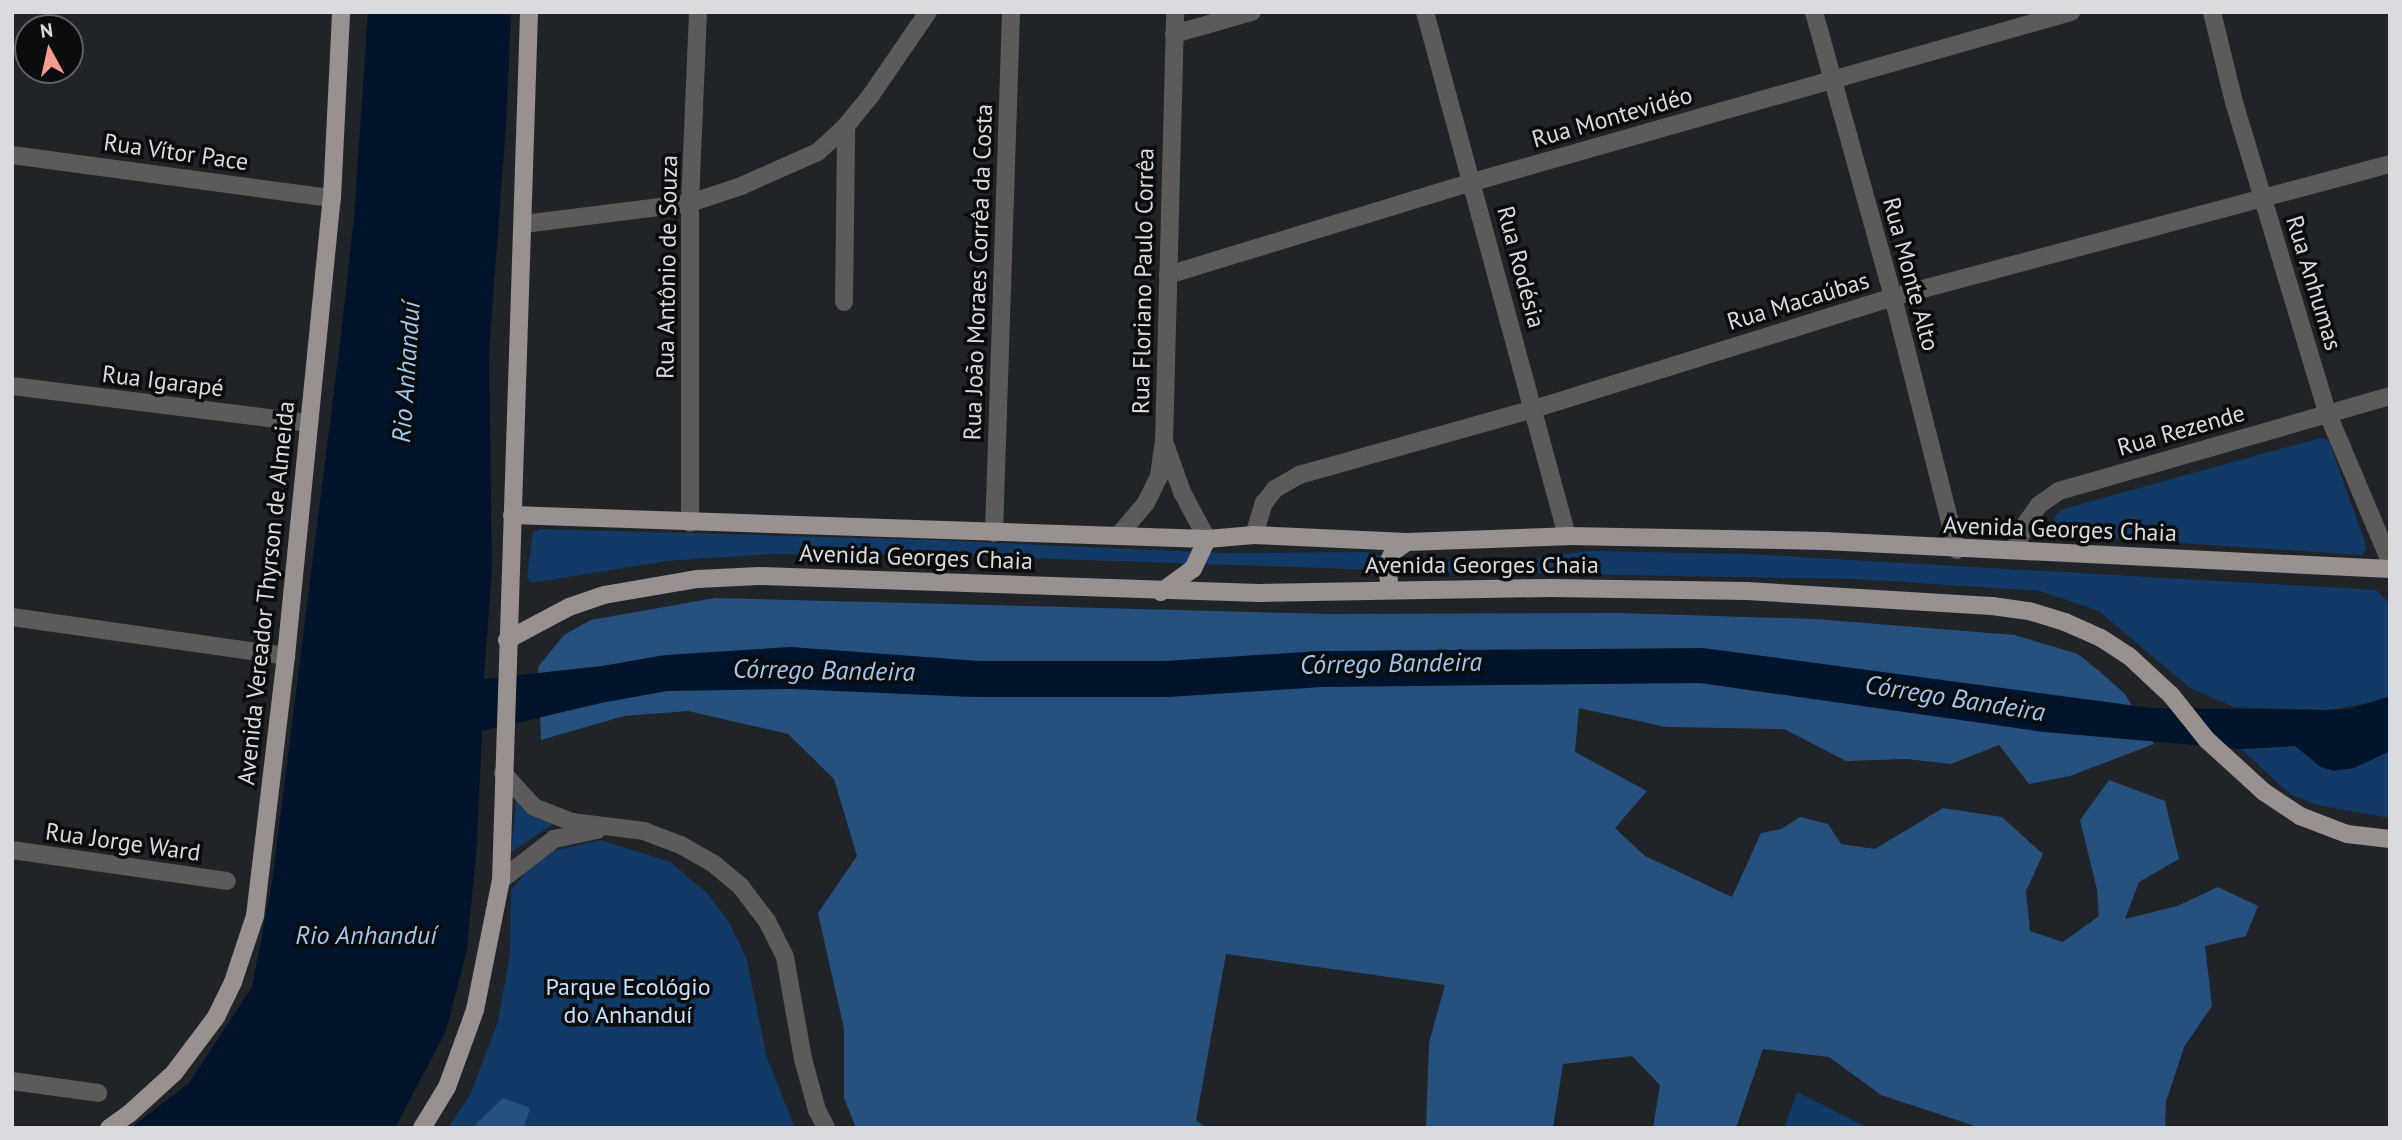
<!DOCTYPE html>
<meta charset="utf-8">
<style>
body{margin:0}
#map{position:relative;width:2402px;height:1140px;overflow:hidden;background:#202327;font-family:"PT Sans",sans-serif}
div>[style]{position:absolute}
.green>*{inset:0;background:#113b66}
.forest>*{inset:0;background:#26507e}
.water>*{inset:0;background:#01142b}
.minor>*{height:18px;margin:-9px;padding:0 9px;transform-origin:9px;border-radius:9px;background:#5d5a5a}
.major>*{height:18px;margin:-9px;padding:0 9px;transform-origin:9px;border-radius:9px;background:#989190}
span{translate:-50% -50%;white-space:nowrap;text-align:center;line-height:1.15;-webkit-text-stroke:7px #0b0c0e;paint-order:stroke}
.street-label{font-size:24px;color:#d9dbde}
.park-label{font-size:24px;color:#c8e1fe}
.water-label{font-size:26px;color:#a2c7f1;font-style:italic}
.frame{position:absolute;inset:0;border:14px solid #d9dbde;pointer-events:none}
.north{position:absolute;left:14px;top:14px;width:70px;height:70px;box-sizing:border-box;background:#0b0c0e;border:2px solid #5d5f61;border-radius:50%;rotate:352deg;font-size:19px;font-weight:700;line-height:28px;text-align:center;color:#d9dbde}
.north::after{content:'';display:block;margin:auto;width:24px;height:32px;background:#f59d8e;clip-path:polygon(50% 0,100% 100%,50% 72%,0 100%)}
</style>
<div id="map">
<div class="green">
<div style="clip-path:polygon(2320px 438px,2329px 441px,2363px 537px,2367px 549px,2361px 555px,2061px 535px,2054px 528px,2055px 516px,2063px 509px)"></div>
<div style="clip-path:polygon(541px 529px,936px 540px,1220px 553px,1366px 552px,1411px 562px,1507px 562px,1588px 551px,1748px 554px,2376px 590px,2387px 600px,2390px 611px,2390px 699px,2328px 710px,2234px 707px,2190px 688px,2099px 611px,2040px 591px,1857px 579px,1437px 572px,939px 555px,773px 554px,667px 561px,531px 583px,527px 577px,533px 532px)"></div>
<div style="clip-path:polygon(2295px 746px,2321px 767px,2354px 768px,2390px 751px,2390px 818px,2317px 805px,2290px 794px,2241px 749px)"></div>
<div style="clip-path:polygon(516px 800px,532px 816px,555px 823px,511px 852px)"></div>
<div style="clip-path:polygon(601px 840px,670px 862px,707px 893px,728px 921px,746px 957px,767px 1058px,795px 1128px,448px 1128px,470px 1095px,498px 1022px,510px 955px,511px 890px,527px 871px,553px 851px)"></div>
<div style="clip-path:polygon(1797px 1092px,1868px 1128px,1784px 1128px)"></div>
</div>
<div class="forest">
<div style="clip-path:polygon(715px 598px,1332px 614px,1620px 613px,1815px 619px,2015px 635px,2078px 654px,2099px 671px,2125px 694px,2154px 744px,2070px 776px,2029px 784px,1999px 745px,1951px 764px,1907px 759px,1846px 761px,1784px 729px,1666px 727px,1579px 708px,1575px 752px,1647px 791px,1615px 828px,1645px 856px,1732px 897px,1761px 833px,1781px 829px,1800px 817px,1828px 824px,1841px 844px,1875px 849px,1943px 808px,2002px 817px,2043px 854px,2026px 891px,2030px 931px,2063px 942px,2099px 916px,2097px 890px,2080px 820px,2109px 780px,2165px 801px,2179px 859px,2139px 882px,2125px 919px,2177px 906px,2218px 887px,2258px 906px,2246px 936px,2205px 946px,2212px 1006px,2184px 1047px,2166px 1102px,2165px 1128px,1981px 1128px,1881px 1095px,1829px 1057px,1763px 1049px,1736px 1128px,1653px 1128px,1660px 1085px,1632px 1056px,1563px 1064px,1553px 1128px,1426px 1128px,1429px 1043px,1445px 985px,1226px 954px,1196px 1120px,1206px 1128px,856px 1128px,844px 1098px,844px 1029px,818px 913px,857px 856px,834px 779px,788px 734px,688px 711px,624px 716px,541px 740px,538px 667px,564px 635px,591px 620px)"></div>
<div style="clip-path:polygon(503px 1098px,530px 1108px,524px 1128px,472px 1128px)"></div>
</div>
<div class="water">
<div style="clip-path:polygon(368px 12px,511px 12px,506px 125px,489px 351px,492px 568px,484px 679px,602px 666px,665px 655px,791px 647px,979px 661px,1165px 661px,1320px 651px,1703px 648px,2151px 708px,2328px 710px,2350px 709px,2390px 696px,2390px 751px,2354px 768px,2334px 771px,2321px 767px,2295px 746px,2241px 749px,2044px 732px,1700px 683px,1322px 687px,1168px 697px,973px 697px,791px 689px,667px 691px,601px 703px,482px 731px,477px 843px,467px 950px,446px 1031px,395px 1128px,131px 1128px,189px 1083px,252px 987px,272px 883px,340px 343px,354px 217px)"></div>
</div>
<div class="minor">
<div style="left:1425px;top:12px;width:543px;rotate:74.84deg"></div>
<div style="left:1814px;top:12px;width:296px;rotate:74.5deg"></div>
<div style="left:1893px;top:297px;width:261px;rotate:75.8deg"></div>
<div style="left:2212px;top:12px;width:93px;rotate:76.3deg"></div>
<div style="left:2234px;top:102px;width:324px;rotate:73.3deg"></div>
<div style="left:2327px;top:412px;width:162px;rotate:67.1deg"></div>
<div style="left:1174px;top:34px;width:81px;rotate:-15.8deg"></div>
<div style="left:12px;top:155px;width:323px;rotate:7.7deg"></div>
<div style="left:524px;top:224px;width:167px;rotate:-7.2deg"></div>
<div style="left:690px;top:203px;width:54px;rotate:-18.4deg"></div>
<div style="left:741px;top:186px;width:84px;rotate:-23.8deg"></div>
<div style="left:818px;top:152px;width:38px;rotate:-43deg"></div>
<div style="left:846px;top:126px;width:40px;rotate:-51deg"></div>
<div style="left:871px;top:95px;width:101px;rotate:-55.5deg"></div>
<div style="left:1168px;top:275px;width:319px;rotate:-17deg"></div>
<div style="left:1473px;top:182px;width:622px;rotate:-15.87deg"></div>
<div style="left:844px;top:302px;width:176px;rotate:-89.3deg"></div>
<div style="left:12px;top:386px;width:299px;rotate:7.1deg"></div>
<div style="left:1165px;top:444px;width:51px;rotate:70.5deg"></div>
<div style="left:1182px;top:492px;width:53px;rotate:62deg"></div>
<div style="left:690px;top:523px;width:320px;rotate:-90deg"></div>
<div style="left:690px;top:203px;width:191px;rotate:-87.6deg"></div>
<div style="left:994px;top:533px;width:521px;rotate:-88.13deg"></div>
<div style="left:1254px;top:535px;width:34px;rotate:-73deg"></div>
<div style="left:1264px;top:503px;width:18px;rotate:-52deg"></div>
<div style="left:1275px;top:489px;width:28px;rotate:-30deg"></div>
<div style="left:1299px;top:475px;width:244px;rotate:-15.7deg"></div>
<div style="left:1534px;top:409px;width:376px;rotate:-17.3deg"></div>
<div style="left:1893px;top:297px;width:514px;rotate:-14.98deg"></div>
<div style="left:1118px;top:536px;width:43px;rotate:-49.7deg"></div>
<div style="left:1146px;top:503px;width:30px;rotate:-64deg"></div>
<div style="left:1159px;top:476px;width:35px;rotate:-82deg"></div>
<div style="left:1164px;top:441px;width:429px;rotate:-88.5deg"></div>
<div style="left:2014px;top:550px;width:31px;rotate:-65deg"></div>
<div style="left:2027px;top:522px;width:21px;rotate:-55deg"></div>
<div style="left:2039px;top:505px;width:24px;rotate:-35deg"></div>
<div style="left:2059px;top:491px;width:344px;rotate:-16deg"></div>
<div style="left:12px;top:617px;width:277px;rotate:8.1deg"></div>
<div style="left:503px;top:773px;width:46px;rotate:47.6deg"></div>
<div style="left:534px;top:807px;width:41px;rotate:21.5deg"></div>
<div style="left:572px;top:822px;width:73px;rotate:7.1deg"></div>
<div style="left:644px;top:831px;width:40px;rotate:21deg"></div>
<div style="left:681px;top:845px;width:38px;rotate:30deg"></div>
<div style="left:714px;top:864px;width:35px;rotate:40deg"></div>
<div style="left:741px;top:887px;width:43px;rotate:52.6deg"></div>
<div style="left:767px;top:921px;width:40px;rotate:63.4deg"></div>
<div style="left:785px;top:957px;width:104px;rotate:80deg"></div>
<div style="left:803px;top:1059px;width:53px;rotate:74.6deg"></div>
<div style="left:817px;top:1110px;width:20px;rotate:63deg"></div>
<div style="left:12px;top:850px;width:217px;rotate:8.2deg"></div>
<div style="left:501px;top:880px;width:67px;rotate:-37.7deg"></div>
<div style="left:554px;top:839px;width:44px;rotate:-11.8deg"></div>
<div style="left:12px;top:1081px;width:87px;rotate:7.9deg"></div>
</div>
<div class="major">
<div style="left:512px;top:515px;width:695px;rotate:1.98deg"></div>
<div style="left:1207px;top:539px;width:47px;rotate:-4.9deg"></div>
<div style="left:1254px;top:535px;width:153px;rotate:2.6deg"></div>
<div style="left:1407px;top:542px;width:160px;rotate:-2.1deg"></div>
<div style="left:1567px;top:536px;width:258px;rotate:1.1deg"></div>
<div style="left:1825px;top:541px;width:566px;rotate:2.84deg"></div>
<div style="left:1390px;top:590px;width:25px;rotate:-97deg"></div>
<div style="left:1387px;top:565px;width:14px;rotate:-65deg"></div>
<div style="left:1393px;top:552px;width:17px;rotate:-36deg"></div>
<div style="left:1161px;top:592px;width:39px;rotate:-36deg"></div>
<div style="left:1193px;top:569px;width:33px;rotate:-65deg"></div>
<div style="left:507px;top:640px;width:70px;rotate:-28deg"></div>
<div style="left:569px;top:607px;width:37px;rotate:-19deg"></div>
<div style="left:604px;top:595px;width:95px;rotate:-9.7deg"></div>
<div style="left:698px;top:579px;width:61px;rotate:-2.8deg"></div>
<div style="left:759px;top:576px;width:500px;rotate:1.95deg"></div>
<div style="left:1259px;top:593px;width:292px;rotate:-1deg"></div>
<div style="left:1551px;top:588px;width:196px;rotate:0.9deg"></div>
<div style="left:1747px;top:591px;width:245px;rotate:3.5deg"></div>
<div style="left:1992px;top:606px;width:37px;rotate:8deg"></div>
<div style="left:2029px;top:611px;width:38px;rotate:17deg"></div>
<div style="left:2065px;top:622px;width:39px;rotate:24deg"></div>
<div style="left:2101px;top:638px;width:33px;rotate:33deg"></div>
<div style="left:2129px;top:656px;width:57px;rotate:42.9deg"></div>
<div style="left:2171px;top:695px;width:58px;rotate:51.3deg"></div>
<div style="left:2207px;top:740px;width:77px;rotate:42.4deg"></div>
<div style="left:2264px;top:792px;width:43px;rotate:33.7deg"></div>
<div style="left:2300px;top:816px;width:50px;rotate:21deg"></div>
<div style="left:2347px;top:834px;width:43px;rotate:6.6deg"></div>
<div style="left:109px;top:1128px;width:24px;rotate:-35deg"></div>
<div style="left:129px;top:1114px;width:61px;rotate:-42.3deg"></div>
<div style="left:174px;top:1073px;width:70px;rotate:-53.1deg"></div>
<div style="left:216px;top:1017px;width:39px;rotate:-64deg"></div>
<div style="left:233px;top:982px;width:70px;rotate:-71.6deg"></div>
<div style="left:255px;top:916px;width:262px;rotate:-83.2deg"></div>
<div style="left:286px;top:656px;width:460px;rotate:-84.3deg"></div>
<div style="left:332px;top:198px;width:186px;rotate:-87.2deg"></div>
<div style="left:422px;top:1128px;width:48px;rotate:-58.6deg"></div>
<div style="left:447px;top:1087px;width:82px;rotate:-70deg"></div>
<div style="left:475px;top:1010px;width:133px;rotate:-78.7deg"></div>
<div style="left:501px;top:880px;width:868px;rotate:-88.15deg"></div>
</div>
<div class="street-label">
<span style="left:1612px;top:117px;rotate:-16deg">Rua Montevidéo</span>
<span style="left:176px;top:152px;rotate:8deg">Rua Vítor Pace</span>
<span style="left:667px;top:267px;rotate:-89deg">Rua Antônio de Souza</span>
<span style="left:1521px;top:267px;rotate:75deg">Rua Rodésia</span>
<span style="left:978px;top:272px;rotate:-88deg">Rua João Moraes Corrêa da Costa</span>
<span style="left:1911px;top:274px;rotate:75deg">Rua Monte Alto</span>
<span style="left:1143px;top:281px;rotate:-89deg">Rua Floriano Paulo Corrêa</span>
<span style="left:2314px;top:283px;rotate:73deg">Rua Anhumas</span>
<span style="left:1798px;top:301px;rotate:-17deg">Rua Macaúbas</span>
<span style="left:163px;top:381px;rotate:7deg">Rua Igarapé</span>
<span style="left:2181px;top:430px;rotate:-16deg">Rua Rezende</span>
<span style="left:2060px;top:529px;rotate:2deg">Avenida Georges Chaia</span>
<span style="left:916px;top:557px;rotate:2deg">Avenida Georges Chaia</span>
<span style="left:1482px;top:565px">Avenida Georges Chaia</span>
<span style="left:266px;top:593px;rotate:-84deg">Avenida Vereador Thyrson de Almeida</span>
<span style="left:123px;top:842px;rotate:8deg">Rua Jorge Ward</span>
</div>
<div class="park-label">
<span style="left:628px;top:1001px">Parque Ecológio<br>do Anhanduí</span>
</div>
<div class="water-label">
<span style="left:406px;top:372px;rotate:-86deg">Rio Anhanduí</span>
<span style="left:1391px;top:663px;rotate:-1deg">Córrego Bandeira</span>
<span style="left:824px;top:670px;rotate:1deg">Córrego Bandeira</span>
<span style="left:1955px;top:698px;rotate:9deg">Córrego Bandeira</span>
<span style="left:366px;top:935px">Rio Anhanduí</span>
</div>
<div class="frame"></div>
<div class="north">N</div>
</div>
